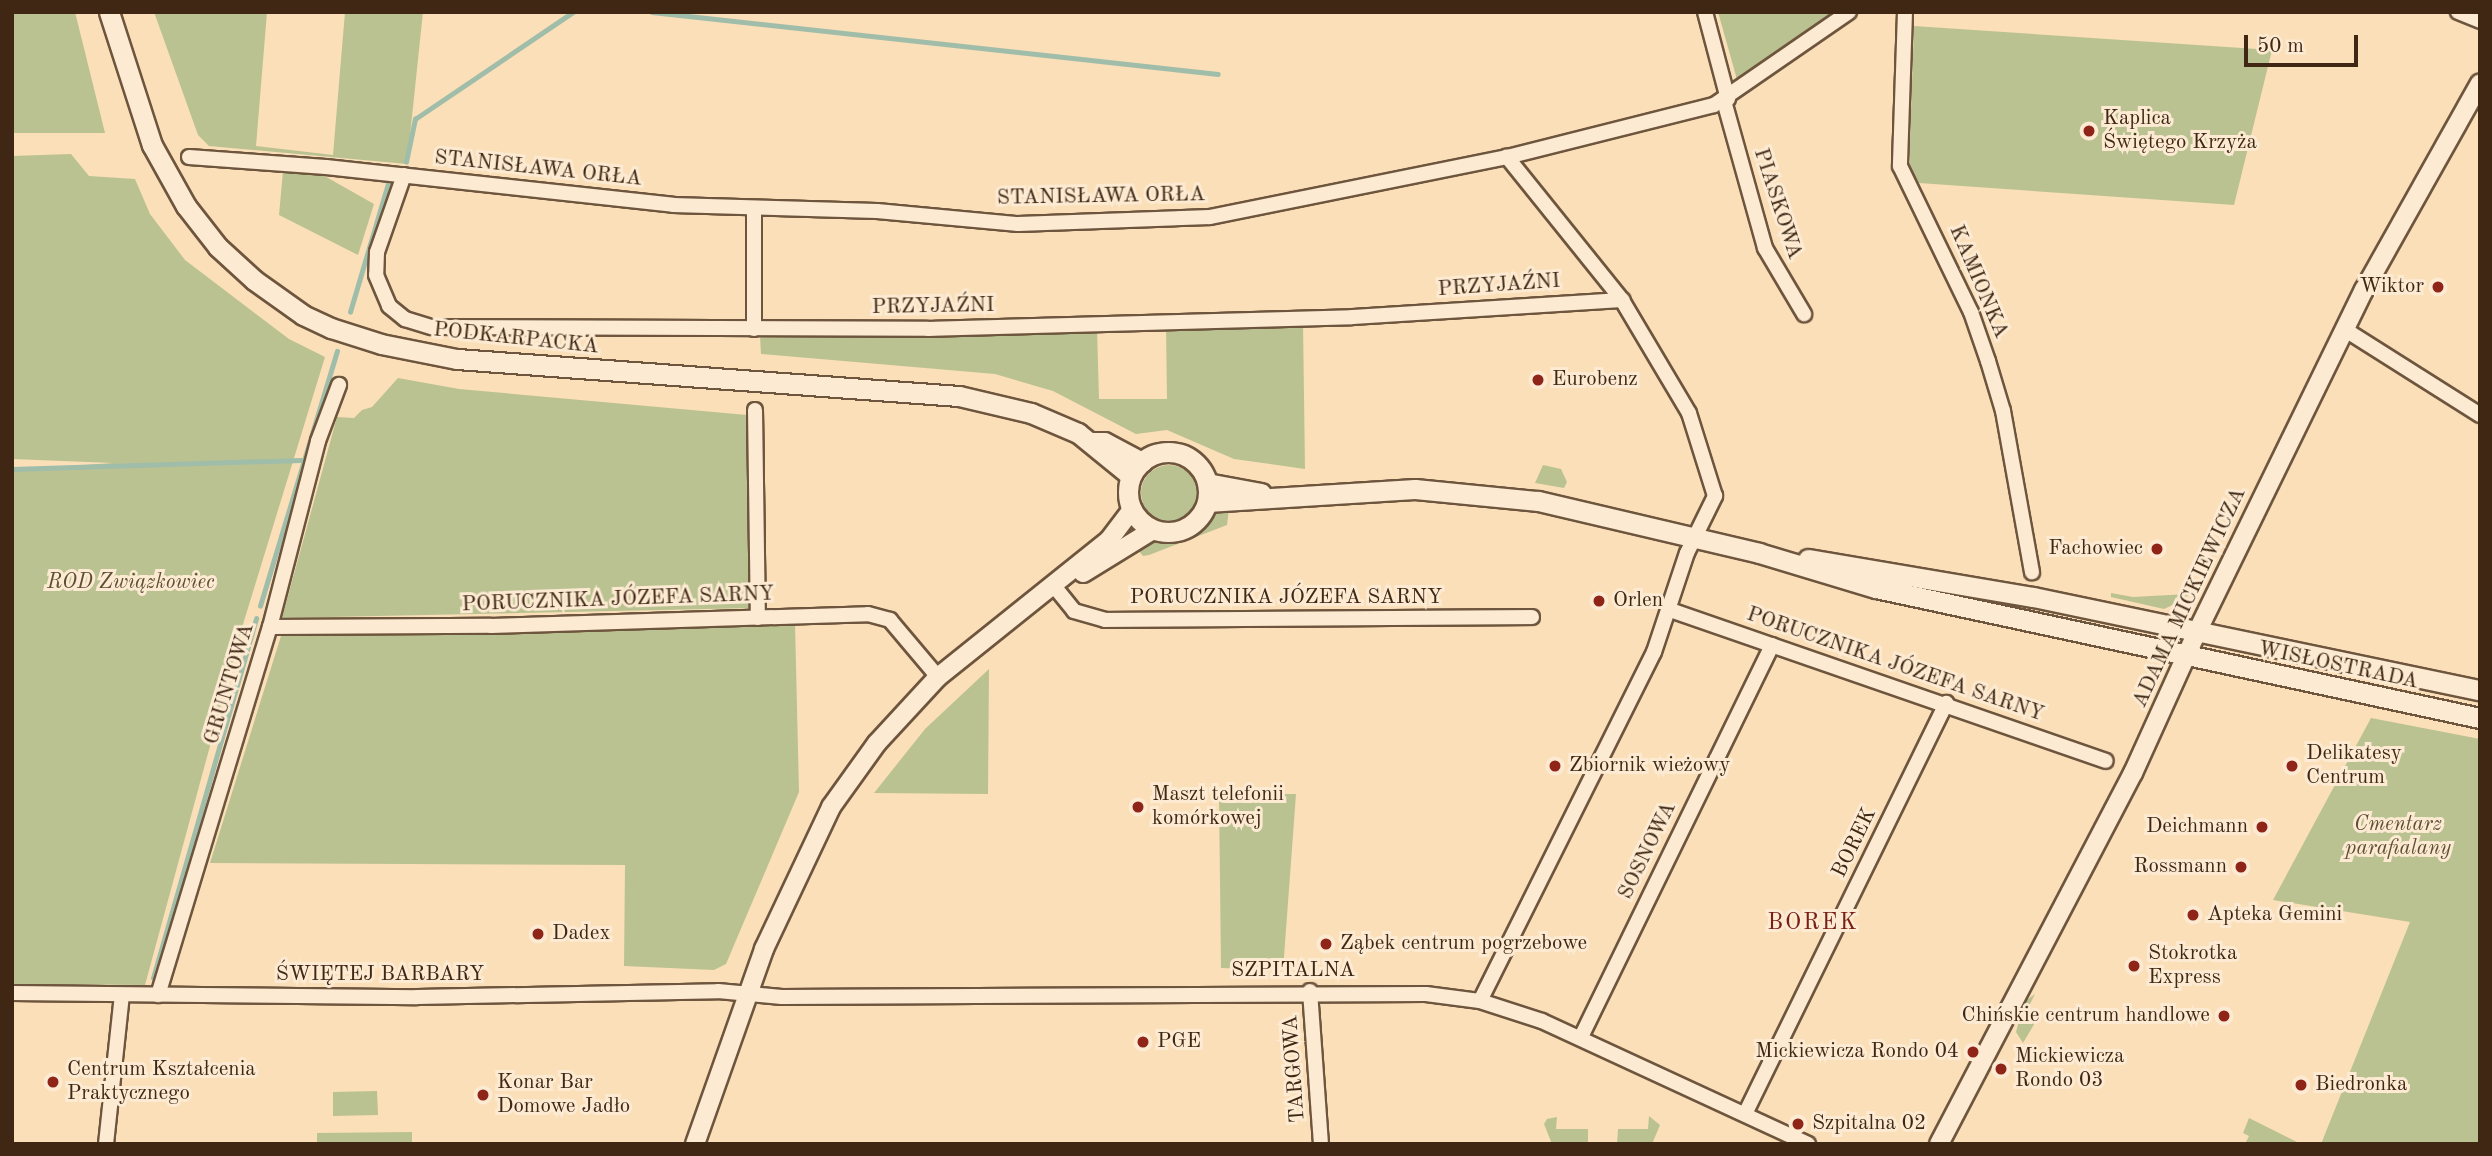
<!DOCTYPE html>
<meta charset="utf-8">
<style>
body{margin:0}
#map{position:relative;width:2492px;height:1156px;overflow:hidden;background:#fadfb9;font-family:"Old Standard TT",serif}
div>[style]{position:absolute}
.green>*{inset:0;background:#bbc291}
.round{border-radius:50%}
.stream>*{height:4.5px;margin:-2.25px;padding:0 2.25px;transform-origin:2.25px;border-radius:2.25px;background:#a0bda9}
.roads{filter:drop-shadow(2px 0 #6e553d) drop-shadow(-2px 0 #6e553d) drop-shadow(0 2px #6e553d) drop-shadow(0 -2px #6e553d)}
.minor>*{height:14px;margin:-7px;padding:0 7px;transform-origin:7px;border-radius:7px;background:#fcead2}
.tertiary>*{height:18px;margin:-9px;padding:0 9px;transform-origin:9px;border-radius:9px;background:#fcead2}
.secondary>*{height:19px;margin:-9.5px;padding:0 9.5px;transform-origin:9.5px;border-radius:9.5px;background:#fcead2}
.secondary>.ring{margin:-9.5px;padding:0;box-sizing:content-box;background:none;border:19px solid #fcead2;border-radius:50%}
.dots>*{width:19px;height:19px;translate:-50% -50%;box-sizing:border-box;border:4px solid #fcead2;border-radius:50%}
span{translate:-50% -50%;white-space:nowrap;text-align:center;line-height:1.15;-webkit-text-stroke:6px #fcead2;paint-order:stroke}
.poi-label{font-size:21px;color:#3f2714}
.left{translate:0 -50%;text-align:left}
.right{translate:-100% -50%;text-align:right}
.street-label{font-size:21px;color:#3f2714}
.park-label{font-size:21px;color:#5e4e33;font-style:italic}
.neighbourhood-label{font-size:23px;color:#7a1f14;letter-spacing:2px}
.frame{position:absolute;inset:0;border:14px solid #3f2714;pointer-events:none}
.scale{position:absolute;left:2244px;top:35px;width:114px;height:32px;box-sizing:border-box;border:4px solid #3f2714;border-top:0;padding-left:9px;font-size:21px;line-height:24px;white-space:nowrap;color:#3f2714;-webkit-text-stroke:5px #fcead2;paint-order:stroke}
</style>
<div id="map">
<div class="green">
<div style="clip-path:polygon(12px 12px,75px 12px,105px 133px,12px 133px)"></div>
<div style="clip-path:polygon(154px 12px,267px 12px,256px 146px,333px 155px,345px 12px,423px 12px,407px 164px,209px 146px,198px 135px)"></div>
<div style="clip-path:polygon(1718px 12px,1837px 12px,1738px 83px)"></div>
<div style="clip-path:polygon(1914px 26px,2272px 50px,2234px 205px,1919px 183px,1909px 166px)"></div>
<div style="clip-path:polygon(71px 154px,89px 176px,135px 179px,150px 214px,185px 260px,289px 339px,325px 357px,244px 621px,145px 985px,12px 984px,12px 470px,113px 463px,12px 459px,12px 156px)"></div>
<div style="clip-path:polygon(283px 171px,321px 174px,374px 204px,358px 255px,279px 215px)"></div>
<div style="clip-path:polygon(1303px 323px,1305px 469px,1234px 459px,1167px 430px,1136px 434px,1053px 391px,995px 374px,761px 354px,760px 336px,1097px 328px,1099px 399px,1167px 399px,1166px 327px)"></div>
<div style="clip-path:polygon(398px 378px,459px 389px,747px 415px,754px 608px,282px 618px,337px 417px,354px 418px,362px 410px,372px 407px)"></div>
<div style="clip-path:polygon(1543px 465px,1561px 469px,1567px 482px,1564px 488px,1535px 483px)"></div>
<div class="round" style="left:1141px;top:465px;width:56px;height:56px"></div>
<div style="clip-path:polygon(1229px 509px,1227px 525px,1149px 555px,1143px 556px,1134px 545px,1191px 535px,1216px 513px)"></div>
<div style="clip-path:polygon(2193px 589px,2185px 599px,2164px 609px,2111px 597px,2111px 593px,2133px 597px,2188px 594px)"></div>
<div style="clip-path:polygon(795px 623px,799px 792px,726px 964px,714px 970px,624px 966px,625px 865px,210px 863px,281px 636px,621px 631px)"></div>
<div style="clip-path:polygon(989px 669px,988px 794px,874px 793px,925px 729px)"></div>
<div style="clip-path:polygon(2371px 718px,2480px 739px,2480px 1144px,2321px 1144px,2410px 922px,2273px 900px)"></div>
<div style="clip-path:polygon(1219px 794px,1296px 794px,1283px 970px,1221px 968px)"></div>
<div style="clip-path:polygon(2035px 994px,2027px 1010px,2039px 1016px,2023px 1043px,2016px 1032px,2024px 1002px)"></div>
<div style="clip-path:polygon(377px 1091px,378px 1115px,333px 1116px,333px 1092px)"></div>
<div style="clip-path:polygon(1649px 1116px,1660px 1125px,1652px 1144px,1617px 1144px,1618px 1129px,1648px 1129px)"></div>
<div style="clip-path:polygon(1557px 1117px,1556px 1129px,1588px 1129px,1588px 1144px,1552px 1144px,1544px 1124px,1547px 1119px)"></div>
<div style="clip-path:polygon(2249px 1118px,2301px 1144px,2245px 1144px,2249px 1136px,2243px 1133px)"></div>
<div style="clip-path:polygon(412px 1132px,412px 1144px,317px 1144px,317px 1133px)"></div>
</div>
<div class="stream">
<div style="left:652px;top:12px;width:569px;rotate:6.25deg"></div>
<div style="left:406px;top:162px;width:44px;rotate:-78.2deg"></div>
<div style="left:415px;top:119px;width:191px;rotate:-34.1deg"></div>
<div style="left:350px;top:312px;width:138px;rotate:-73.5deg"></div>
<div style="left:12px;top:469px;width:289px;rotate:-1.8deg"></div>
<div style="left:260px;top:606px;width:266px;rotate:-73.2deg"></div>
<div style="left:153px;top:978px;width:374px;rotate:-74deg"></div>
</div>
<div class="roads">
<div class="minor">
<div style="left:1705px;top:12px;width:90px;rotate:75.2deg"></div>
<div style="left:1905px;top:12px;width:154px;rotate:91.9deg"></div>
<div style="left:1900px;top:166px;width:162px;rotate:64.1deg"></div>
<div style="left:1971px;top:312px;width:52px;rotate:70.9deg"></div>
<div style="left:1988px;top:361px;width:52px;rotate:73.3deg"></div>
<div style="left:2003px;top:411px;width:164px;rotate:79.8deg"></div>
<div style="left:2458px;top:12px;width:24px;rotate:22deg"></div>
<div style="left:1724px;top:101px;width:153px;rotate:74.4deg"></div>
<div style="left:1765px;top:248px;width:77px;rotate:59.4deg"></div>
<div style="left:189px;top:157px;width:137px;rotate:4.2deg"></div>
<div style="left:326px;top:167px;width:349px;rotate:6.2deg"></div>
<div style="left:673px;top:205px;width:204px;rotate:1.7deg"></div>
<div style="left:877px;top:211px;width:142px;rotate:5.3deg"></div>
<div style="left:1018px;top:224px;width:192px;rotate:-2.1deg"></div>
<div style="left:1210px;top:217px;width:303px;rotate:-11.4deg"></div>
<div style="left:1507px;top:157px;width:213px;rotate:-14.1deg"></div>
<div style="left:1714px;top:105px;width:164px;rotate:-34.6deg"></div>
<div style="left:404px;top:175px;width:82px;rotate:109.3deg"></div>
<div style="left:377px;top:252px;width:23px;rotate:92deg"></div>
<div style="left:376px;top:275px;width:34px;rotate:67deg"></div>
<div style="left:389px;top:306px;width:21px;rotate:39deg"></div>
<div style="left:405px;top:319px;width:28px;rotate:17deg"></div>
<div style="left:432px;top:327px;width:496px;rotate:0.2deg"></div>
<div style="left:928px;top:329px;width:424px;rotate:-1.6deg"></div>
<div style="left:1352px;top:317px;width:271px;rotate:-3.6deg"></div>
<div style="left:754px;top:329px;width:120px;rotate:-90deg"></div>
<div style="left:2344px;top:329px;width:161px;rotate:32.3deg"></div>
<div style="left:755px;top:410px;width:208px;rotate:89.2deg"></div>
<div style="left:1054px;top:586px;width:32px;rotate:51deg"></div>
<div style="left:1074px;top:611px;width:32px;rotate:16deg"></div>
<div style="left:1105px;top:620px;width:427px;rotate:-0.4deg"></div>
<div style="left:1670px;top:610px;width:461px;rotate:19.1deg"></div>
<div style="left:270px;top:627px;width:221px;rotate:-0.3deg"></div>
<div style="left:491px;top:626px;width:377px;rotate:-1.8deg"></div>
<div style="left:868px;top:614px;width:23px;rotate:15deg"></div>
<div style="left:890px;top:620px;width:75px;rotate:49.9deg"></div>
<div style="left:1310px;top:991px;width:153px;rotate:85.9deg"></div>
<div style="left:12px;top:993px;width:405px;rotate:0.6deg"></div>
<div style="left:417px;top:997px;width:301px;rotate:-1.1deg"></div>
<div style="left:718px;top:991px;width:64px;rotate:5.4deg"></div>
<div style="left:782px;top:997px;width:644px;rotate:-0.27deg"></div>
<div style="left:1426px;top:994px;width:54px;rotate:7.4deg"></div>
<div style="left:1480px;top:1001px;width:65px;rotate:17.9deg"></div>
<div style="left:1542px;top:1021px;width:293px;rotate:24.8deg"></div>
<div style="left:158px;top:995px;width:385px;rotate:-73.1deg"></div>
<div style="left:270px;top:627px;width:192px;rotate:-75.5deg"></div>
<div style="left:318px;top:441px;width:60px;rotate:-69.4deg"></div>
<div style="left:1480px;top:1001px;width:390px;rotate:-63.5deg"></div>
<div style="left:1654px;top:652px;width:104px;rotate:-71.6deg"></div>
<div style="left:1687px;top:553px;width:64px;rotate:-63.8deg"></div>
<div style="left:1715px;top:496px;width:87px;rotate:-107.4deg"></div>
<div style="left:1689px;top:413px;width:131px;rotate:-120.7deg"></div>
<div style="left:1622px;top:300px;width:184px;rotate:-128.8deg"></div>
<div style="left:1581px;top:1037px;width:436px;rotate:-64deg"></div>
<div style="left:1745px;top:1114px;width:458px;rotate:-63.9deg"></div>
<div style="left:106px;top:1144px;width:150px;rotate:-83.9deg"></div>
</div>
<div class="tertiary">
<div style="left:1083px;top:573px;width:82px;rotate:-31.6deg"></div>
<div style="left:695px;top:1144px;width:207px;rotate:-70.5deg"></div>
<div style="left:764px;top:949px;width:157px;rotate:-64.7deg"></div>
<div style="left:831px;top:807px;width:79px;rotate:-54.3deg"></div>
<div style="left:877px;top:743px;width:90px;rotate:-47.3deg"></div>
<div style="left:938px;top:677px;width:219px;rotate:-38.7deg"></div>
<div style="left:1109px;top:540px;width:39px;rotate:-53deg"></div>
<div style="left:1939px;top:1144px;width:419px;rotate:-62.4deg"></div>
<div style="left:2133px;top:773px;width:155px;rotate:-65.6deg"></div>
<div style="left:2197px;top:632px;width:381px;rotate:-64deg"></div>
<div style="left:2364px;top:290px;width:237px;rotate:-60.7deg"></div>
</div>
<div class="secondary">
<div style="left:109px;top:12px;width:140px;rotate:72.1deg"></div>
<div style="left:152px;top:145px;width:70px;rotate:60.9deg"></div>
<div style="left:186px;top:206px;width:52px;rotate:52deg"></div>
<div style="left:218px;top:247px;width:49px;rotate:42.5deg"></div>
<div style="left:254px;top:280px;width:60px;rotate:35.5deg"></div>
<div style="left:303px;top:315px;width:31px;rotate:25deg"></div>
<div style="left:331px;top:328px;width:52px;rotate:17.7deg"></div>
<div style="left:381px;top:344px;width:77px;rotate:11.2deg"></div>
<div style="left:457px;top:359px;width:503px;rotate:4.22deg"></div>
<div style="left:959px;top:396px;width:74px;rotate:13.3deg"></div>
<div style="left:1031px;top:413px;width:51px;rotate:23.1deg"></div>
<div style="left:1078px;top:433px;width:68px;rotate:39.1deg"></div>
<div style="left:1092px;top:442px;width:12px"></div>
<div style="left:1104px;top:442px;width:43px;rotate:27.8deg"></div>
<div class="ring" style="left:1128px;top:452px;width:61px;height:61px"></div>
<div style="left:1207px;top:483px;width:55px;rotate:10.5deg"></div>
<div style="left:1207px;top:502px;width:208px;rotate:-3.6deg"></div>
<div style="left:1415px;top:489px;width:124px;rotate:5.6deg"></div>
<div style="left:1538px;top:501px;width:227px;rotate:13.2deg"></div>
<div style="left:1759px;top:553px;width:122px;rotate:16.7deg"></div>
<div style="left:1876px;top:588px;width:618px;rotate:12.15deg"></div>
<div style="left:1808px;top:559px;width:228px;rotate:9.6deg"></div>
<div style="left:2033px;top:597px;width:457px;rotate:11.8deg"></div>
</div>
</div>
<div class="dots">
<div style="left:2089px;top:131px;background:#8f2418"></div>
<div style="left:2438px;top:287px;background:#8f2418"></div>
<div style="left:1538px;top:380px;background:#8f2418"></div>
<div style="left:2157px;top:549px;background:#8f2418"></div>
<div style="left:1599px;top:601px;background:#8f2418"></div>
<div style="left:1555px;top:766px;background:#8f2418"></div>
<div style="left:2292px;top:766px;background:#8f2418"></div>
<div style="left:1138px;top:807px;background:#8f2418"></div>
<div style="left:2262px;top:827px;background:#8f2418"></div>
<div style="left:2241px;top:867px;background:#8f2418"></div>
<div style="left:2193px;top:915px;background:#8f2418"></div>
<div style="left:538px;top:934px;background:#8f2418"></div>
<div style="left:1326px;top:944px;background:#8f2418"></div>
<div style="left:2134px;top:966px;background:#8f2418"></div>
<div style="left:2224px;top:1016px;background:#8f2418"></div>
<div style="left:1143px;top:1042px;background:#8f2418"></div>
<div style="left:1973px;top:1052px;background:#8f2418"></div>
<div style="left:2001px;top:1069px;background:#8f2418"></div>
<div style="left:53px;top:1082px;background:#8f2418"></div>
<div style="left:2301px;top:1085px;background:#8f2418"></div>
<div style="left:483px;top:1095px;background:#8f2418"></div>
<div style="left:1798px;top:1124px;background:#8f2418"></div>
</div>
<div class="poi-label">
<span class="left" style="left:2103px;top:131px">Kaplica<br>Świętego Krzyża</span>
<span class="right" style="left:2424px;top:287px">Wiktor</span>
<span class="left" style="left:1552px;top:380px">Eurobenz</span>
<span class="right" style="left:2143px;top:549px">Fachowiec</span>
<span class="left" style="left:1613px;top:601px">Orlen</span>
<span class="left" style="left:2306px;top:766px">Delikatesy<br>Centrum</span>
<span class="left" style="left:1569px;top:766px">Zbiornik wieżowy</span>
<span class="left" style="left:1152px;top:807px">Maszt telefonii<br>komórkowej</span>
<span class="right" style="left:2248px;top:827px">Deichmann</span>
<span class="right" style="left:2227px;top:867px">Rossmann</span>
<span class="left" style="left:2207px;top:915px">Apteka Gemini</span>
<span class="left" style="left:552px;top:934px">Dadex</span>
<span class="left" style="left:1340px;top:944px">Ząbek centrum pogrzebowe</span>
<span class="left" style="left:2148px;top:966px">Stokrotka<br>Express</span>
<span class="right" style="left:2210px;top:1016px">Chińskie centrum handlowe</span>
<span class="left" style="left:1157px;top:1042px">PGE</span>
<span class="right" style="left:1959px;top:1052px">Mickiewicza Rondo 04</span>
<span class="left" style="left:2015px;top:1069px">Mickiewicza<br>Rondo 03</span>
<span class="left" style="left:67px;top:1082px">Centrum Kształcenia<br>Praktycznego</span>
<span class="left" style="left:497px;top:1095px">Konar Bar<br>Domowe Jadło</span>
<span class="left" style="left:2315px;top:1085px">Biedronka</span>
<span class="left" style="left:1812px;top:1124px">Szpitalna 02</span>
</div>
<div class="street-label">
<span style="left:538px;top:169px;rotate:6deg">STANISŁAWA ORŁA</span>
<span style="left:1101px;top:197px;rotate:-1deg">STANISŁAWA ORŁA</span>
<span style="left:1777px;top:204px;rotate:72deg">PIASKOWA</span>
<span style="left:1978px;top:282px;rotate:67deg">KAMIONKA</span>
<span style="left:1499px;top:286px;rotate:-4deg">PRZYJAŹNI</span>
<span style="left:933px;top:307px;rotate:-1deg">PRZYJAŹNI</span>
<span style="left:516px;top:339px;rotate:6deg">PODKARPACKA</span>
<span style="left:1286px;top:598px">PORUCZNIKA JÓZEFA SARNY</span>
<span style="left:2190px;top:598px;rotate:-65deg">ADAMA MICKIEWICZA</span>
<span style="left:618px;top:600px;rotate:-2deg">PORUCZNIKA JÓZEFA SARNY</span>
<span style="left:1895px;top:665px;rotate:19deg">PORUCZNIKA JÓZEFA SARNY</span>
<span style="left:2338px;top:666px;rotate:12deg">WISŁOSTRADA</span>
<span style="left:230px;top:684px;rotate:-73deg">GRUNTOWA</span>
<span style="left:1855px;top:843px;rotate:-64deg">BOREK</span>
<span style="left:1648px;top:851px;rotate:-64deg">SOSNOWA</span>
<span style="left:1293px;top:971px">SZPITALNA</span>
<span style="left:380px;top:975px">ŚWIĘTEJ BARBARY</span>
<span style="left:1295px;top:1069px;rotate:-94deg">TARGOWA</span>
</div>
<div class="park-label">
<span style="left:131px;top:583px">ROD Związkowiec</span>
<span style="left:2398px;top:837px">Cmentarz<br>parafialany</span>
</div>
<div class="neighbourhood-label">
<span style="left:1813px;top:923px">BOREK</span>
</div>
<div class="frame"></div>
<div class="scale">50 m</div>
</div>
